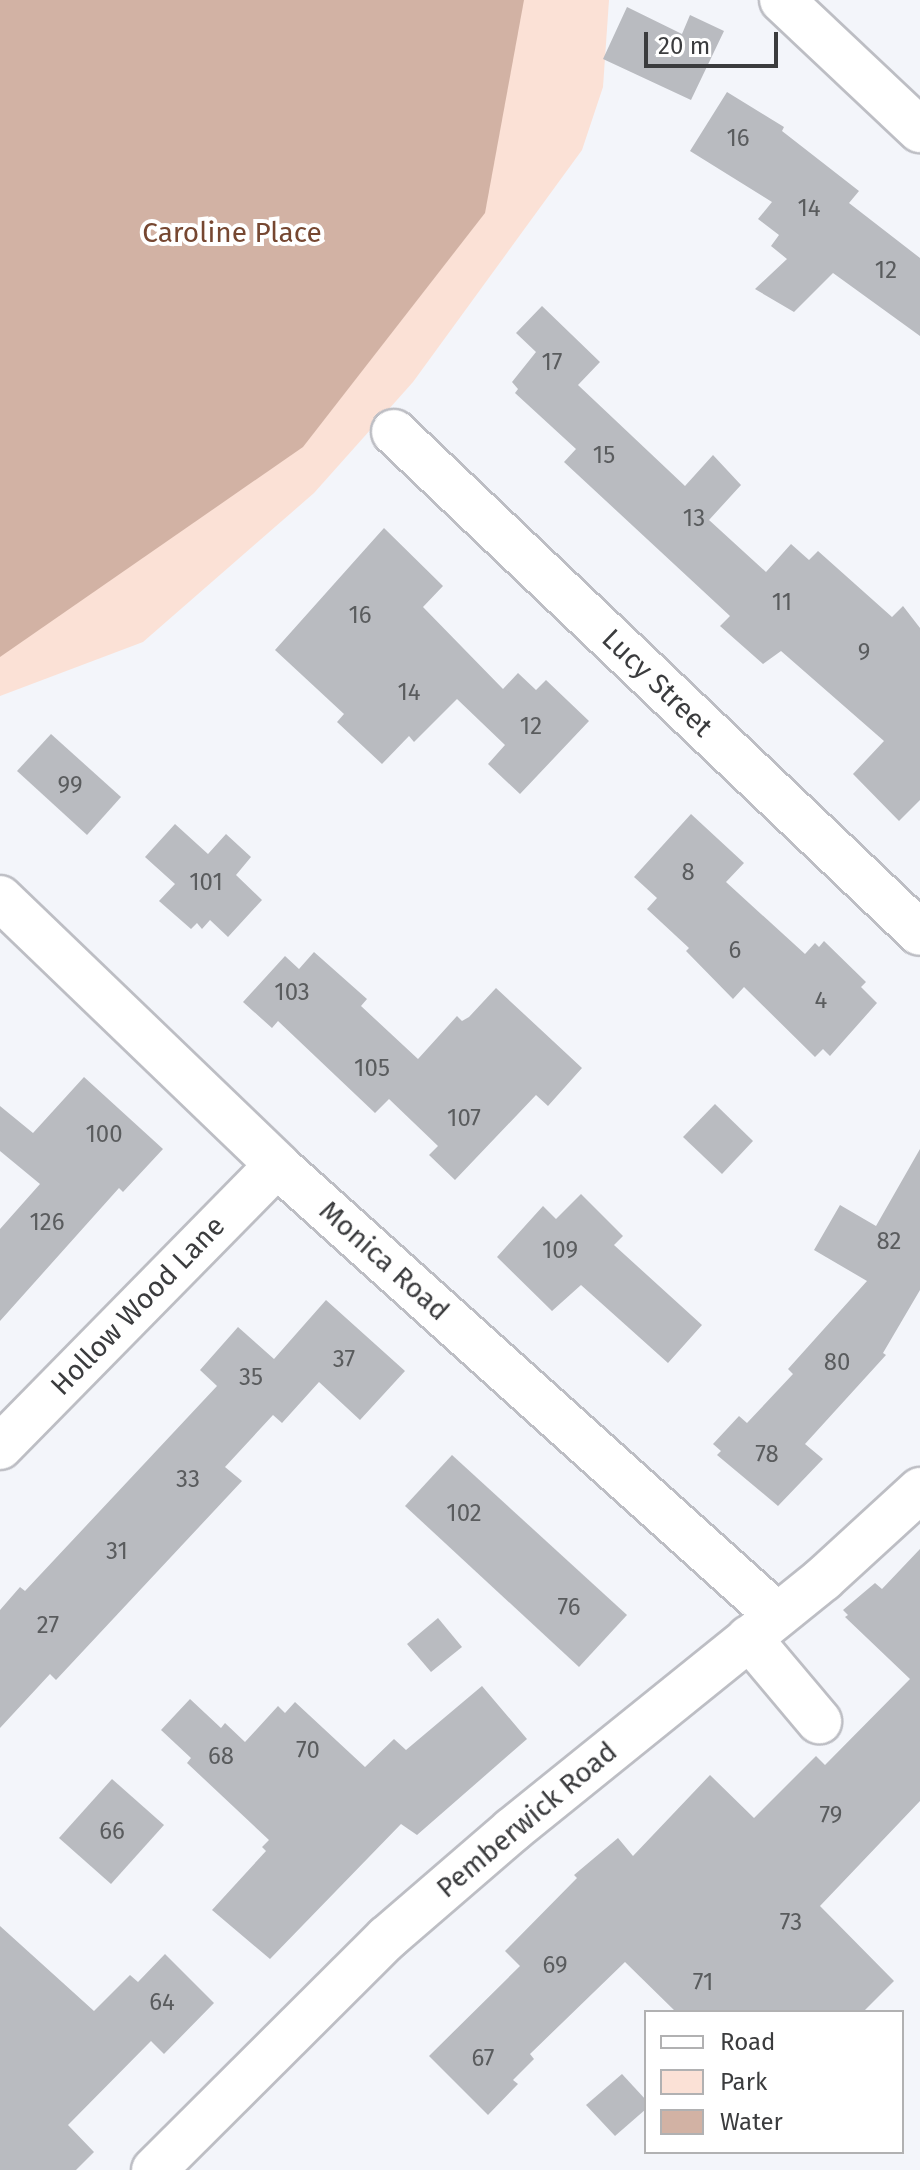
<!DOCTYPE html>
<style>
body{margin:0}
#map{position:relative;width:920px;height:2170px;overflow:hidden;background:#f3f5fa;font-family:"Fira Sans",sans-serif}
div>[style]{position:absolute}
.green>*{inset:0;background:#fbe1d6}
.water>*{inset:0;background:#d2b2a4}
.building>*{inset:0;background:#b9bbc0}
.roads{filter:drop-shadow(2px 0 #bdbec4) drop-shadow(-2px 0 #bdbec4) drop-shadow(0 2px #bdbec4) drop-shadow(0 -2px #bdbec4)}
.minor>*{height:44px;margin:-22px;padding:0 22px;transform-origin:22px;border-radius:22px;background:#fff}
span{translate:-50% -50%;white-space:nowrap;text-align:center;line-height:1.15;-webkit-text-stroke:8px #fff;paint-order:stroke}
.number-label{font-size:24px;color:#5a5c5e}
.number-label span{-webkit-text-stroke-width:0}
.park-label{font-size:28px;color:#764731}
.street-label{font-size:28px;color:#3b3c3e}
.legend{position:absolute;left:644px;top:2010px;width:260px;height:144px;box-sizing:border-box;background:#fff;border:2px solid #b1b1b2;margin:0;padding:10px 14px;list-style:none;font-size:24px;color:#3b3c3e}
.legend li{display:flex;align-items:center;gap:16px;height:40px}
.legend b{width:40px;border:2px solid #b1b1b2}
.scale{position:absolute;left:644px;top:32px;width:134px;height:36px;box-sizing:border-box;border:4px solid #3b3c3e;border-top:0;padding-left:10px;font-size:24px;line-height:28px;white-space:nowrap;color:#3b3c3e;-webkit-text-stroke:6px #fff;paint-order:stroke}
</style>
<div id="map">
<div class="green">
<div style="clip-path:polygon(0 0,609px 0,603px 87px,582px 150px,413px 382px,314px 493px,143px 642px,0 696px)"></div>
</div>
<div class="water">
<div style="clip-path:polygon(0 0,524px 0,485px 213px,303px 447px,0 657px)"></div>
</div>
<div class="building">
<div style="clip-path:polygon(627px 7px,682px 34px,690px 15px,724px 31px,691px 100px,603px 59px)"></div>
<div style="clip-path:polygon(727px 92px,784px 127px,782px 131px,859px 191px,849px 203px,920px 258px,920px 336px,833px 273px,794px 312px,755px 289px,787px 259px,771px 246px,779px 235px,758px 219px,772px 202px,690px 151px)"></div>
<div style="clip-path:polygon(542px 306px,600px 362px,578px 385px,685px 486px,713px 455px,741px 485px,709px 520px,766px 572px,791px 544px,809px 560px,818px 551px,892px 617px,903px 606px,920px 628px,920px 800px,899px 821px,853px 774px,884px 741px,781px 651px,763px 664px,720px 626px,730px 616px,564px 462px,576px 449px,515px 393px,518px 389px,512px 382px,536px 352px,516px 333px)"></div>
<div style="clip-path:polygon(384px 528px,443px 586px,423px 607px,503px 689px,518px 673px,536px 690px,546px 680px,589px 721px,520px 794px,488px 764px,505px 745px,457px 699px,414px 742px,409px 736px,382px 764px,337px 722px,344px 714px,275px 650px)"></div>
<div style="clip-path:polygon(51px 734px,121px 797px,87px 835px,17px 771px)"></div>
<div style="clip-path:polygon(691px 814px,744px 863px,726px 882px,805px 954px,815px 943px,819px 947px,824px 941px,866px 982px,861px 987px,877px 1003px,830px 1056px,823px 1049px,815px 1057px,744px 987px,733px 999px,686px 951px,689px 948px,647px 909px,657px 898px,634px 877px)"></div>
<div style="clip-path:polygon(175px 824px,208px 854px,226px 834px,251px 857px,236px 875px,262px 900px,228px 937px,210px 920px,202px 929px,197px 923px,191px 929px,159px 901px,175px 884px,145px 857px)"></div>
<div style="clip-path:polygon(314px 952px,367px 999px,361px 1006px,418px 1059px,457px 1016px,462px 1021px,469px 1017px,496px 988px,582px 1068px,548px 1106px,536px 1095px,455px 1180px,429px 1155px,438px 1146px,389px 1099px,375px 1113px,278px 1021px,272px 1028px,243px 1002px,285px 956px,299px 969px)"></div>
<div style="clip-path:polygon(84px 1077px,163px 1149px,123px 1192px,119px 1188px,0 1321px,0 1229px,40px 1184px,0 1151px,0 1106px,33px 1133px)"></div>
<div style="clip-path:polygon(715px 1104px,753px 1141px,722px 1174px,683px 1137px)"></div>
<div style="clip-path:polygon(920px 1149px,920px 1290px,883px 1353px,886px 1355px,805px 1444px,823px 1459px,778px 1506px,717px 1455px,721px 1451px,713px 1444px,739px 1416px,747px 1423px,793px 1374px,788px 1369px,867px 1281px,814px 1250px,840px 1205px,876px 1226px)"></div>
<div style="clip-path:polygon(581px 1194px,623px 1236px,614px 1245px,702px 1325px,668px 1363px,581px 1285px,552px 1311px,497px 1257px,543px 1206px,556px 1219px)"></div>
<div style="clip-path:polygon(326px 1300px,405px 1371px,360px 1420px,319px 1382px,282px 1423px,273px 1415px,225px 1467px,242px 1481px,56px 1680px,50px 1674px,0 1728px,0 1610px,20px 1587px,25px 1591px,217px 1386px,200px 1370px,238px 1327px,274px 1359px)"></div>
<div style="clip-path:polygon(452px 1455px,627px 1615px,579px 1667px,405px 1506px)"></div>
<div style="clip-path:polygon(920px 1549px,920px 1801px,820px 1906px,894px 1981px,863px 2012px,676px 2012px,625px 1962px,530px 2054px,534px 2059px,513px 2080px,518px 2084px,488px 2115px,429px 2056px,520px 1966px,505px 1951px,577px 1878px,574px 1875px,618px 1838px,633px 1856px,710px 1775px,754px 1818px,816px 1756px,825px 1765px,910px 1679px,845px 1617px,848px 1615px,843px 1610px,875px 1583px,882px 1589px)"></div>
<div style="clip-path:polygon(438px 1618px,462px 1647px,431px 1672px,407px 1644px)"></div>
<div style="clip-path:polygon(482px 1686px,527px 1739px,417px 1835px,401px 1824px,270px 1959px,212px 1910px,266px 1851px,262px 1847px,269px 1840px,187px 1763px,191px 1758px,161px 1730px,190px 1699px,221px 1728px,225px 1723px,245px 1742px,278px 1706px,285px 1713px,295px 1702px,365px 1767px,394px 1739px,406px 1750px)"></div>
<div style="clip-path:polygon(112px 1779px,164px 1825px,111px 1884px,59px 1838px)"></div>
<div style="clip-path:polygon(0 1926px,94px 2011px,130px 1975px,138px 1982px,165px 1954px,214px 2003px,164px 2054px,151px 2041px,68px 2125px,94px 2152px,76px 2170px,0 2170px)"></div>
<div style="clip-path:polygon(622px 2074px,646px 2100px,646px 2109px,615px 2136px,586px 2105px)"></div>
</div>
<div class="roads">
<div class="minor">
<div style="left:782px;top:0;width:190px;rotate:43.3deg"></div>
<div style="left:394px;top:432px;width:726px;rotate:43.61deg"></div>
<div style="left:0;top:898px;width:385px;rotate:43.9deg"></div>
<div style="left:277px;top:1165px;width:673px;rotate:41.99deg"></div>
<div style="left:0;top:1447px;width:395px;rotate:-45.5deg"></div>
<div style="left:749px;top:1638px;width:109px;rotate:49.9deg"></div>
<div style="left:154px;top:2170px;width:329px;rotate:-44.9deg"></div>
<div style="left:387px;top:1938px;width:165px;rotate:-40.8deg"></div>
<div style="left:512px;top:1830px;width:400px;rotate:-38.9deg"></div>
<div style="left:823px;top:1579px;width:132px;rotate:-42.5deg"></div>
</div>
</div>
<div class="number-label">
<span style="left:738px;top:139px">16</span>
<span style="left:809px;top:209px">14</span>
<span style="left:886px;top:271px">12</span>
<span style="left:552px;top:363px">17</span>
<span style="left:604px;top:456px">15</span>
<span style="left:694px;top:519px">13</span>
<span style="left:782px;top:603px">11</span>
<span style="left:360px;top:616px">16</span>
<span style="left:864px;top:653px">9</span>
<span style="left:409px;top:693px">14</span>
<span style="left:531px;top:727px">12</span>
<span style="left:70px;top:786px">99</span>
<span style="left:688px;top:873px">8</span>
<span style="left:206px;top:883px">101</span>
<span style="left:735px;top:951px">6</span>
<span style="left:292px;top:993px">103</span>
<span style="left:821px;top:1001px">4</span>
<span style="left:372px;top:1069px">105</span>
<span style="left:464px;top:1119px">107</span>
<span style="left:104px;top:1135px">100</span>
<span style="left:47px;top:1223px">126</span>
<span style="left:889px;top:1242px">82</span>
<span style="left:560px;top:1251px">109</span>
<span style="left:344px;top:1360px">37</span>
<span style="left:837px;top:1363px">80</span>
<span style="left:251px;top:1378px">35</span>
<span style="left:767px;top:1455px">78</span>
<span style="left:188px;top:1480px">33</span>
<span style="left:464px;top:1514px">102</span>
<span style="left:117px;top:1552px">31</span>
<span style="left:569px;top:1608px">76</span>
<span style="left:48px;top:1626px">27</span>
<span style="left:308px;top:1751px">70</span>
<span style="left:221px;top:1757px">68</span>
<span style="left:831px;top:1816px">79</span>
<span style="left:112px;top:1832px">66</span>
<span style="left:791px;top:1923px">73</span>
<span style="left:555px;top:1966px">69</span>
<span style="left:703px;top:1983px">71</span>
<span style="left:162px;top:2003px">64</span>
<span style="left:483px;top:2059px">67</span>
</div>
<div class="park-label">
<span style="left:232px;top:233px">Caroline Place</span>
</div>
<div class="street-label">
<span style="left:657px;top:683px;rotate:44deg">Lucy Street</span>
<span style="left:384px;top:1261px;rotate:42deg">Monica Road</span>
<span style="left:138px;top:1306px;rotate:-46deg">Hollow Wood Lane</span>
<span style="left:527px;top:1820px;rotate:-40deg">Pemberwick Road</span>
</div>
<ul class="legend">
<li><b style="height:10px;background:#fff"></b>Road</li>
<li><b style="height:22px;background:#fbe1d6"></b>Park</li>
<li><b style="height:22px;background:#d2b2a4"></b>Water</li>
</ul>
<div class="scale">20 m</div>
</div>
